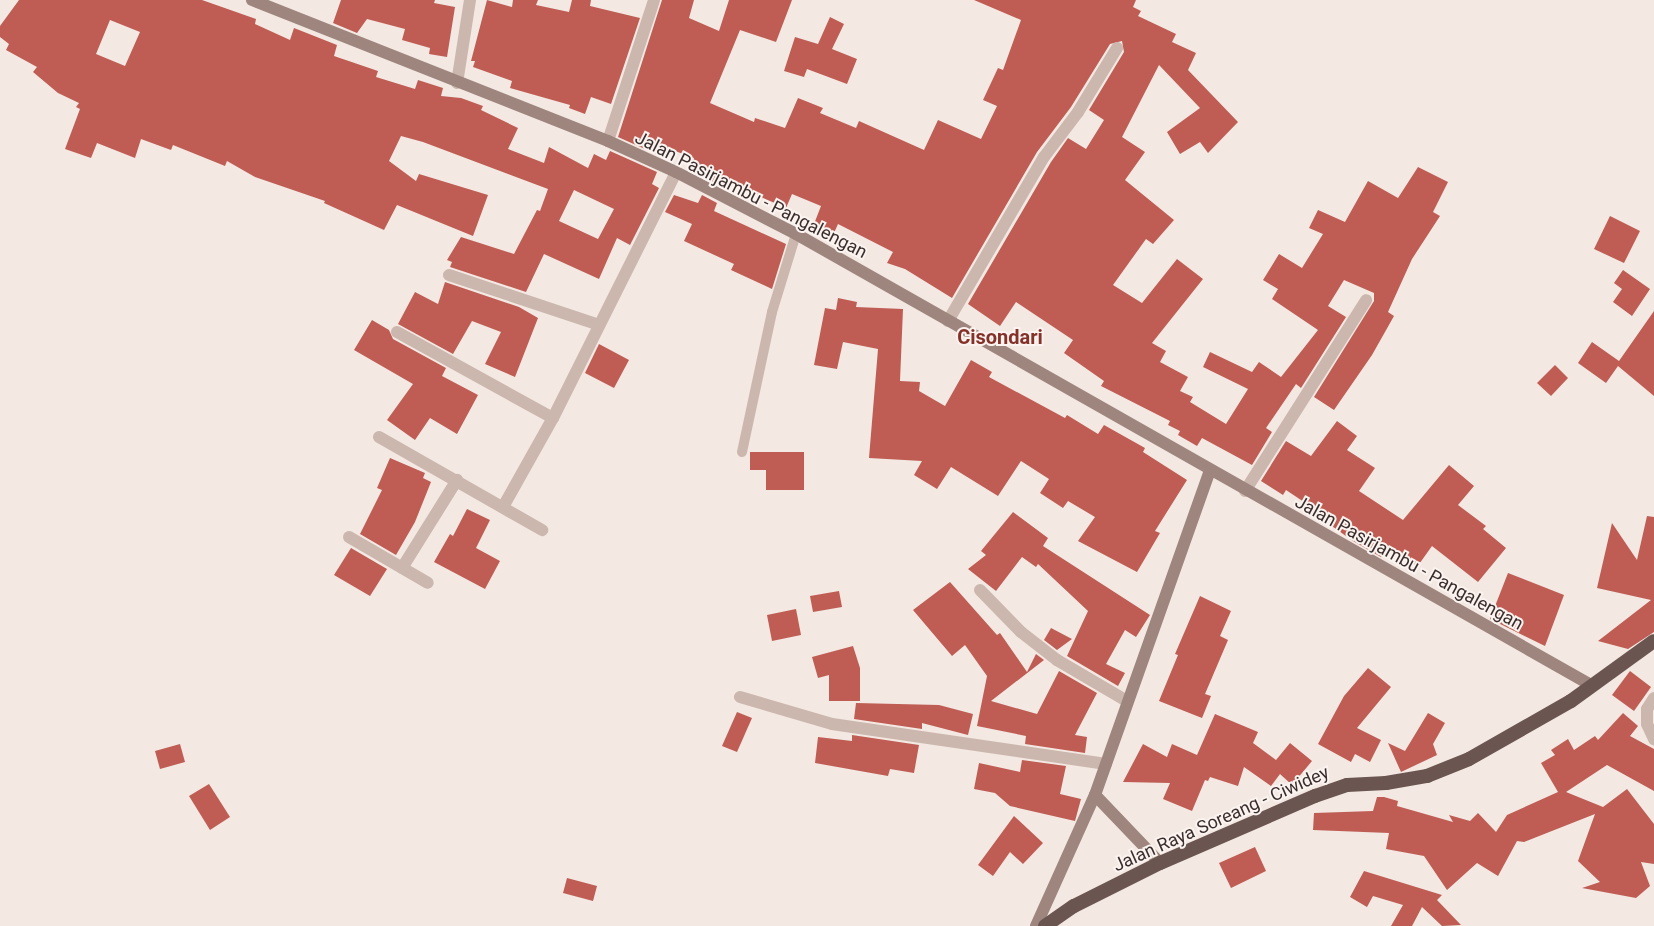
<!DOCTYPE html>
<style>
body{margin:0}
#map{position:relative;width:1654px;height:926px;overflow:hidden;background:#f3e8e2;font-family:Roboto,sans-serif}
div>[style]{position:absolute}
.building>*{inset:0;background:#bf5d54}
.service>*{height:10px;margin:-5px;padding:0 5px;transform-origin:5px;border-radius:5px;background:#cbb7ae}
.minor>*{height:12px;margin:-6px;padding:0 6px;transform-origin:6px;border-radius:6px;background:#cbb7ae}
.secondary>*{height:12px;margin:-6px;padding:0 6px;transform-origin:6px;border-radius:6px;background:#9e867f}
.trunk>*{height:14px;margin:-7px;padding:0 7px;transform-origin:7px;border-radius:7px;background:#6a5551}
span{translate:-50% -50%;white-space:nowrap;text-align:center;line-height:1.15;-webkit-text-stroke:4px #faf3ef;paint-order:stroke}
.street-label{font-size:18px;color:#3a2e2c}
.quarter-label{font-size:20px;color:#843129;font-weight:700}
</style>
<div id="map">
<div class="building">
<div style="clip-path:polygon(evenodd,19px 0,202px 0,256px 19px,255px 24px,290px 40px,294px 28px,337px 45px,334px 56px,378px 71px,376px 77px,415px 89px,418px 80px,443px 88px,441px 96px,461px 98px,483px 106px,481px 110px,518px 128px,508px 149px,544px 163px,549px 147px,588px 168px,594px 154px,606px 160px,610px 151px,657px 172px,652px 184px,659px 188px,630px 245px,617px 238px,599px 279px,544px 254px,526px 292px,450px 267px,452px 262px,447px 260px,461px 237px,514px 254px,537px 210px,540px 211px,548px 189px,423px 142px,401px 136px,389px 161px,416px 181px,419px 174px,488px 195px,473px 236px,397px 205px,384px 230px,324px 203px,325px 201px,255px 177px,227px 161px,225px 166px,173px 145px,171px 150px,141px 139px,135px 158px,97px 143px,91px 158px,65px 149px,80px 109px,76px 107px,79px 103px,58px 93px,33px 72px,37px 67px,6px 50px,9px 44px,0 37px,0 26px,19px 0,110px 20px,140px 32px,125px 66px,96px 54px,110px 20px,19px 0,574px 190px,614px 209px,598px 239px,559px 221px,574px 190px)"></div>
<div style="clip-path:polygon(341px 0,435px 0,434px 3px,455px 7px,447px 57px,429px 54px,430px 48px,402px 40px,405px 29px,367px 19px,357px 33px,333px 23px)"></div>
<div style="clip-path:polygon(487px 0,512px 7px,513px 0,538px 0,536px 5px,569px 12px,572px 0,591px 0,590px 6px,640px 18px,611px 104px,591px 97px,585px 114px,569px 108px,570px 105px,510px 88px,512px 81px,473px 67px,475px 61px,471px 61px)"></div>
<div style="clip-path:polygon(662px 0,694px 0,689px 18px,719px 31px,729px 0,792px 0,776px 42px,740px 30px,710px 103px,754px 122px,755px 118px,785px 128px,798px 98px,823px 108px,820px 113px,856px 128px,859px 121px,924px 150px,938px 120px,981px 139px,997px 106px,983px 100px,998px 68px,1003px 70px,1021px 20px,974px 0,1136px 0,1133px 7px,1141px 11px,1138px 16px,1176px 34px,1172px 42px,1196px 53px,1188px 70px,1238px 122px,1208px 153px,1200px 142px,1180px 154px,1167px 132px,1200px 108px,1159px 65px,1122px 137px,1145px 152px,1125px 180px,1174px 220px,1153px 244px,1146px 239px,1113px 285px,1142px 303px,1177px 259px,1203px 279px,1152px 343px,1166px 351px,1160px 362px,1188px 377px,1180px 391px,1193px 397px,1190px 402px,1226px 424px,1248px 389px,1203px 367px,1210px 352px,1252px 372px,1259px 362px,1281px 377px,1318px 330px,1272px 299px,1278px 289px,1263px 280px,1279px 254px,1302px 268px,1323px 234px,1309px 228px,1318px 210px,1345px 222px,1368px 181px,1398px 198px,1418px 167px,1448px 182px,1433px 212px,1440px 216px,1412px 259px,1388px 312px,1394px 316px,1372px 355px,1334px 410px,1314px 397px,1374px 301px,1374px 293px,1344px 280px,1328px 306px,1346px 317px,1301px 388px,1296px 384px,1266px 428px,1272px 432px,1252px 465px,1202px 438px,1197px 446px,1178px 435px,1180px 431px,1168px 425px,1170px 421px,1101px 386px,1104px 381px,1064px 353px,1073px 340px,1016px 302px,1000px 326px,968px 304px,1051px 162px,1068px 138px,1086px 149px,1104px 120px,1089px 110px,1124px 52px,1122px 41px,1110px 44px,1071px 107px,1037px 152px,952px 298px,905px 269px,887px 263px,893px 252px,838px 224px,834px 233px,814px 224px,821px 206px,792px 194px,786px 208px,727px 182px,724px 188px,709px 180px,714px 171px,693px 164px,694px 158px,667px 148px,663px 157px,618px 137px)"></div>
<div style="clip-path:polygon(830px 17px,844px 24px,832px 49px,857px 59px,847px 84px,807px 69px,804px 77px,784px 71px,795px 37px,818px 44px)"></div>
<div style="clip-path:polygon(674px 195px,698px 203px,702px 195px,717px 203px,714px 211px,786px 244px,772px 289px,731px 270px,734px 264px,684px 241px,692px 224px,665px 212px)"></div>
<div style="clip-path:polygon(1610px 216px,1640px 231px,1624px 263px,1594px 249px)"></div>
<div style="clip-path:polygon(1623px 270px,1650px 289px,1632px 316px,1613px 302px,1622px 289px,1614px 283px)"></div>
<div style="clip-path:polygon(445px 282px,519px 307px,538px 318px,515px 377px,485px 364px,501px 332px,472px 321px,453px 354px,398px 324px,415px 292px,438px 304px)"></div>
<div style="clip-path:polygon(838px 298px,857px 302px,856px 307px,903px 309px,900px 381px,920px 382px,919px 391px,945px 406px,971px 360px,992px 372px,989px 377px,1065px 418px,1067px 415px,1098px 434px,1104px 425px,1145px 448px,1143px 452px,1187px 480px,1155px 531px,1160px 533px,1137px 572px,1078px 541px,1095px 517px,1068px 501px,1063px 508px,1040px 493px,1049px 479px,1021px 461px,998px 496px,951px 467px,937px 489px,914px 475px,922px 461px,869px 458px,878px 349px,843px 342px,837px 369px,814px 365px,825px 308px,836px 310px)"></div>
<div style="clip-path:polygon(1654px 311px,1654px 396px,1618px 366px,1606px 383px,1578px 363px,1592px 342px,1619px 361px)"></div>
<div style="clip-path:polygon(372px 320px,389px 330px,393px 339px,446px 368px,442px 376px,478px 395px,457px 434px,430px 418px,415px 440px,387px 420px,413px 384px,354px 350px)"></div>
<div style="clip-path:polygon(599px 344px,629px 360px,614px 388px,585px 373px)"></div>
<div style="clip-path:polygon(1555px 365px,1568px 378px,1551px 396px,1537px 383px)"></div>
<div style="clip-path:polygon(1337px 421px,1357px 436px,1347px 450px,1375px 468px,1359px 491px,1403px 520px,1449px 465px,1474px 486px,1458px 505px,1486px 526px,1483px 529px,1506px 548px,1478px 582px,1432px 546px,1417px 567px,1388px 547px,1381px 557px,1353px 541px,1329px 524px,1331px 520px,1286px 490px,1283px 495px,1261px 481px,1286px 441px,1311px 456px)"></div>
<div style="clip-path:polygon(750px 452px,804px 452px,804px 490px,766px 490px,766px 470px,750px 470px)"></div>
<div style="clip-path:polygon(390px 458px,425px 473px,423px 478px,431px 482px,415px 522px,396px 555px,360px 534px,382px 490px,377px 488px)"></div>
<div style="clip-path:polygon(467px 509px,490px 520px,476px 548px,500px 561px,485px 589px,434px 562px,450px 534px,453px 536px)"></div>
<div style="clip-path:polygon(1013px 512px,1048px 538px,1043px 546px,1150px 615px,1136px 637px,1125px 630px,1106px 664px,1125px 673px,1118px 686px,1067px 656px,1088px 611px,1038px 564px,1036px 567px,1022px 557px,996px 591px,968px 569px,986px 555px,981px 551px)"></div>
<div style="clip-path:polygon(1647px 516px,1654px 517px,1654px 632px,1628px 649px,1598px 641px,1651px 600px,1597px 588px,1612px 523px,1637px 560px)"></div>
<div style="clip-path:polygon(351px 548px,387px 569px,370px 596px,334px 575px)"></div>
<div style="clip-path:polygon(1508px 573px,1564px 595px,1545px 646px,1490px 619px)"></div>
<div style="clip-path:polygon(950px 582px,997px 635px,1000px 633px,1027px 672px,1036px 654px,1044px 660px,991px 701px,1037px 714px,1059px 671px,1097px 693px,1075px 735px,1087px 737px,1085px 753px,1025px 744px,1026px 736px,977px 726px,987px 676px,965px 645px,952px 656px,913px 610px)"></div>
<div style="clip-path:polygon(839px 591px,842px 607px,813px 612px,810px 596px)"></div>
<div style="clip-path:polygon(1200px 596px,1231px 611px,1220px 636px,1228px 640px,1205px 694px,1211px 696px,1202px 718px,1159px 701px,1178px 655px,1175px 654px)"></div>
<div style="clip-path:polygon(796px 609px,801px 635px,772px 641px,767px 615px)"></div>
<div style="clip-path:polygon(1051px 628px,1072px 639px,1057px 650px,1044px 640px)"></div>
<div style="clip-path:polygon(853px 646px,860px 668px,860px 701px,829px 701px,829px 675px,818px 678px,812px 657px)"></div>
<div style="clip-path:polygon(1368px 668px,1391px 687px,1357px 728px,1381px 740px,1370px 762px,1355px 754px,1351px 762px,1318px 744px,1344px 696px)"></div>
<div style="clip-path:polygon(1630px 671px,1651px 687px,1634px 711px,1612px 695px)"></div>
<div style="clip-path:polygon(856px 703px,939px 705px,973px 714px,968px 735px,922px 723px,922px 729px,854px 719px)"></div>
<div style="clip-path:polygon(737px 712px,752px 718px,737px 752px,722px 746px)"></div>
<div style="clip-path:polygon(1428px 713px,1445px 723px,1433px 744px,1437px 755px,1401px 772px,1388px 743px,1405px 751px)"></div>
<div style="clip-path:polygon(1623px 713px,1638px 726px,1630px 736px,1654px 749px,1654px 791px,1607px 765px,1566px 792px,1603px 807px,1627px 789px,1654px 824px,1654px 864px,1641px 862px,1650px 886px,1636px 898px,1582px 888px,1600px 882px,1578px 861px,1595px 814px,1524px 842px,1517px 841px,1498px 876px,1477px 863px,1447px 890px,1424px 856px,1386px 849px,1389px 833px,1313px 830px,1314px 813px,1373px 811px,1377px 797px,1384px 797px,1398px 801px,1397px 806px,1453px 822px,1449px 815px,1470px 821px,1478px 813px,1496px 832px,1507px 815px,1558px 792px,1541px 763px,1555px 755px,1551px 750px,1568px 739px,1574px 750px,1595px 736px,1598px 740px)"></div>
<div style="clip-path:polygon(1215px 714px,1258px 732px,1253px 743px,1276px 760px,1290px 743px,1312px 761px,1292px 785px,1280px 774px,1271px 786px,1244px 767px,1238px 786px,1210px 777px,1208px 781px,1205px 780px,1192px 811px,1163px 799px,1170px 783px,1123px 782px,1143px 744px,1167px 757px,1172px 744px,1197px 755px)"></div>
<div style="clip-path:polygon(852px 735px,919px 745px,914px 773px,890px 769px,888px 776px,815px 763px,818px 737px,852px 741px)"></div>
<div style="clip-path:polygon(180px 744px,185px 762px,160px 769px,155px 751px)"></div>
<div style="clip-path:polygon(1022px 760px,1066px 766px,1060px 794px,1081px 799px,1075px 821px,1010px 806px,995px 793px,974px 789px,979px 763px,1020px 772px)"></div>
<div style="clip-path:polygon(209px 784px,230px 817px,210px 830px,189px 796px)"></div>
<div style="clip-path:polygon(1014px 816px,1043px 843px,1023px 864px,1010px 852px,993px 876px,978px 865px)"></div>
<div style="clip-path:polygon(1255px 847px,1266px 871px,1231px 888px,1219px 863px)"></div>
<div style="clip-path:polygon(1364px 871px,1442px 895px,1437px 900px,1461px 925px,1442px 926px,1422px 907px,1412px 926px,1391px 926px,1403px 905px,1373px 896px,1367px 907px,1350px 897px)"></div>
<div style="clip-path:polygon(567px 878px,597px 886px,593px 901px,563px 893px)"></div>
</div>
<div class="service">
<div style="left:742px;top:452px;width:143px;rotate:-77.9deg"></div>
<div style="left:772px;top:312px;width:82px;rotate:-72.9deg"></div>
</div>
<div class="minor">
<div style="left:457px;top:83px;width:84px;rotate:-81.1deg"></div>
<div style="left:608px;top:141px;width:148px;rotate:-71.9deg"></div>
<div style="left:449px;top:275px;width:158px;rotate:18.4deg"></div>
<div style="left:948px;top:321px;width:190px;rotate:-59.7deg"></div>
<div style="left:1044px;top:157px;width:56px;rotate:-52.9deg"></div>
<div style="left:1078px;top:112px;width:75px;rotate:-58.6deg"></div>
<div style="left:397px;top:332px;width:178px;rotate:28.9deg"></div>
<div style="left:379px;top:437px;width:188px;rotate:29.7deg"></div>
<div style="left:1245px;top:491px;width:226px;rotate:-57.6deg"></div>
<div style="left:503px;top:507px;width:102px;rotate:-60.7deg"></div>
<div style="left:553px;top:418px;width:275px;rotate:-63.4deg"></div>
<div style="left:349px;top:537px;width:91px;rotate:30.2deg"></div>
<div style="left:402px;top:568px;width:104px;rotate:-58deg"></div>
<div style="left:980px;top:590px;width:59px;rotate:45.7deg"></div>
<div style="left:1021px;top:632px;width:46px;rotate:37.9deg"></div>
<div style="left:1057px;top:660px;width:81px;rotate:30.4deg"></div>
<div style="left:740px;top:697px;width:96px;rotate:16.4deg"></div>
<div style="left:832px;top:724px;width:277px;rotate:8.3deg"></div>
<div style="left:1654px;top:698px;width:13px;rotate:122deg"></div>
<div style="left:1647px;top:709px;width:15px;rotate:90deg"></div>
<div style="left:1647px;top:724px;width:17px;rotate:65deg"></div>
</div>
<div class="secondary">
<div style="left:252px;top:0;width:383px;rotate:21.6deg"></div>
<div style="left:608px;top:141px;width:75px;rotate:24.5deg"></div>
<div style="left:676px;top:172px;width:135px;rotate:27.3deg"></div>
<div style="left:796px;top:234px;width:914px;rotate:29.57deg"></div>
<div style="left:1095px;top:795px;width:94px;rotate:46.3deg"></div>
<div style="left:1036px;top:926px;width:144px;rotate:-65.8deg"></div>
<div style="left:1095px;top:795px;width:344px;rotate:-70.5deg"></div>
</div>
<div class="trunk">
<div style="left:1045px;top:926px;width:35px;rotate:-35deg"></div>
<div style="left:1074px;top:906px;width:96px;rotate:-26.6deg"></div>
<div style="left:1160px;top:863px;width:169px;rotate:-23.4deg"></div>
<div style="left:1315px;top:796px;width:34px;rotate:-19deg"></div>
<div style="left:1347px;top:785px;width:39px;rotate:-3deg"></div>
<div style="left:1386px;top:783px;width:42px;rotate:-9.7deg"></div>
<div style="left:1427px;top:776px;width:45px;rotate:-22deg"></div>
<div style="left:1469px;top:759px;width:117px;rotate:-29.6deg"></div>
<div style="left:1571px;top:701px;width:102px;rotate:-35.9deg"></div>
</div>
<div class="street-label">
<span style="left:751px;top:195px;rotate:27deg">Jalan Pasirjambu - Pangalengan</span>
<span style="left:1409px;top:563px;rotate:29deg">Jalan Pasirjambu - Pangalengan</span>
<span style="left:1221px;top:819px;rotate:-24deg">Jalan Raya Soreang - Ciwidey</span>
</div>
<div class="quarter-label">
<span style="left:1000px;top:337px">Cisondari</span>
</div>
</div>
